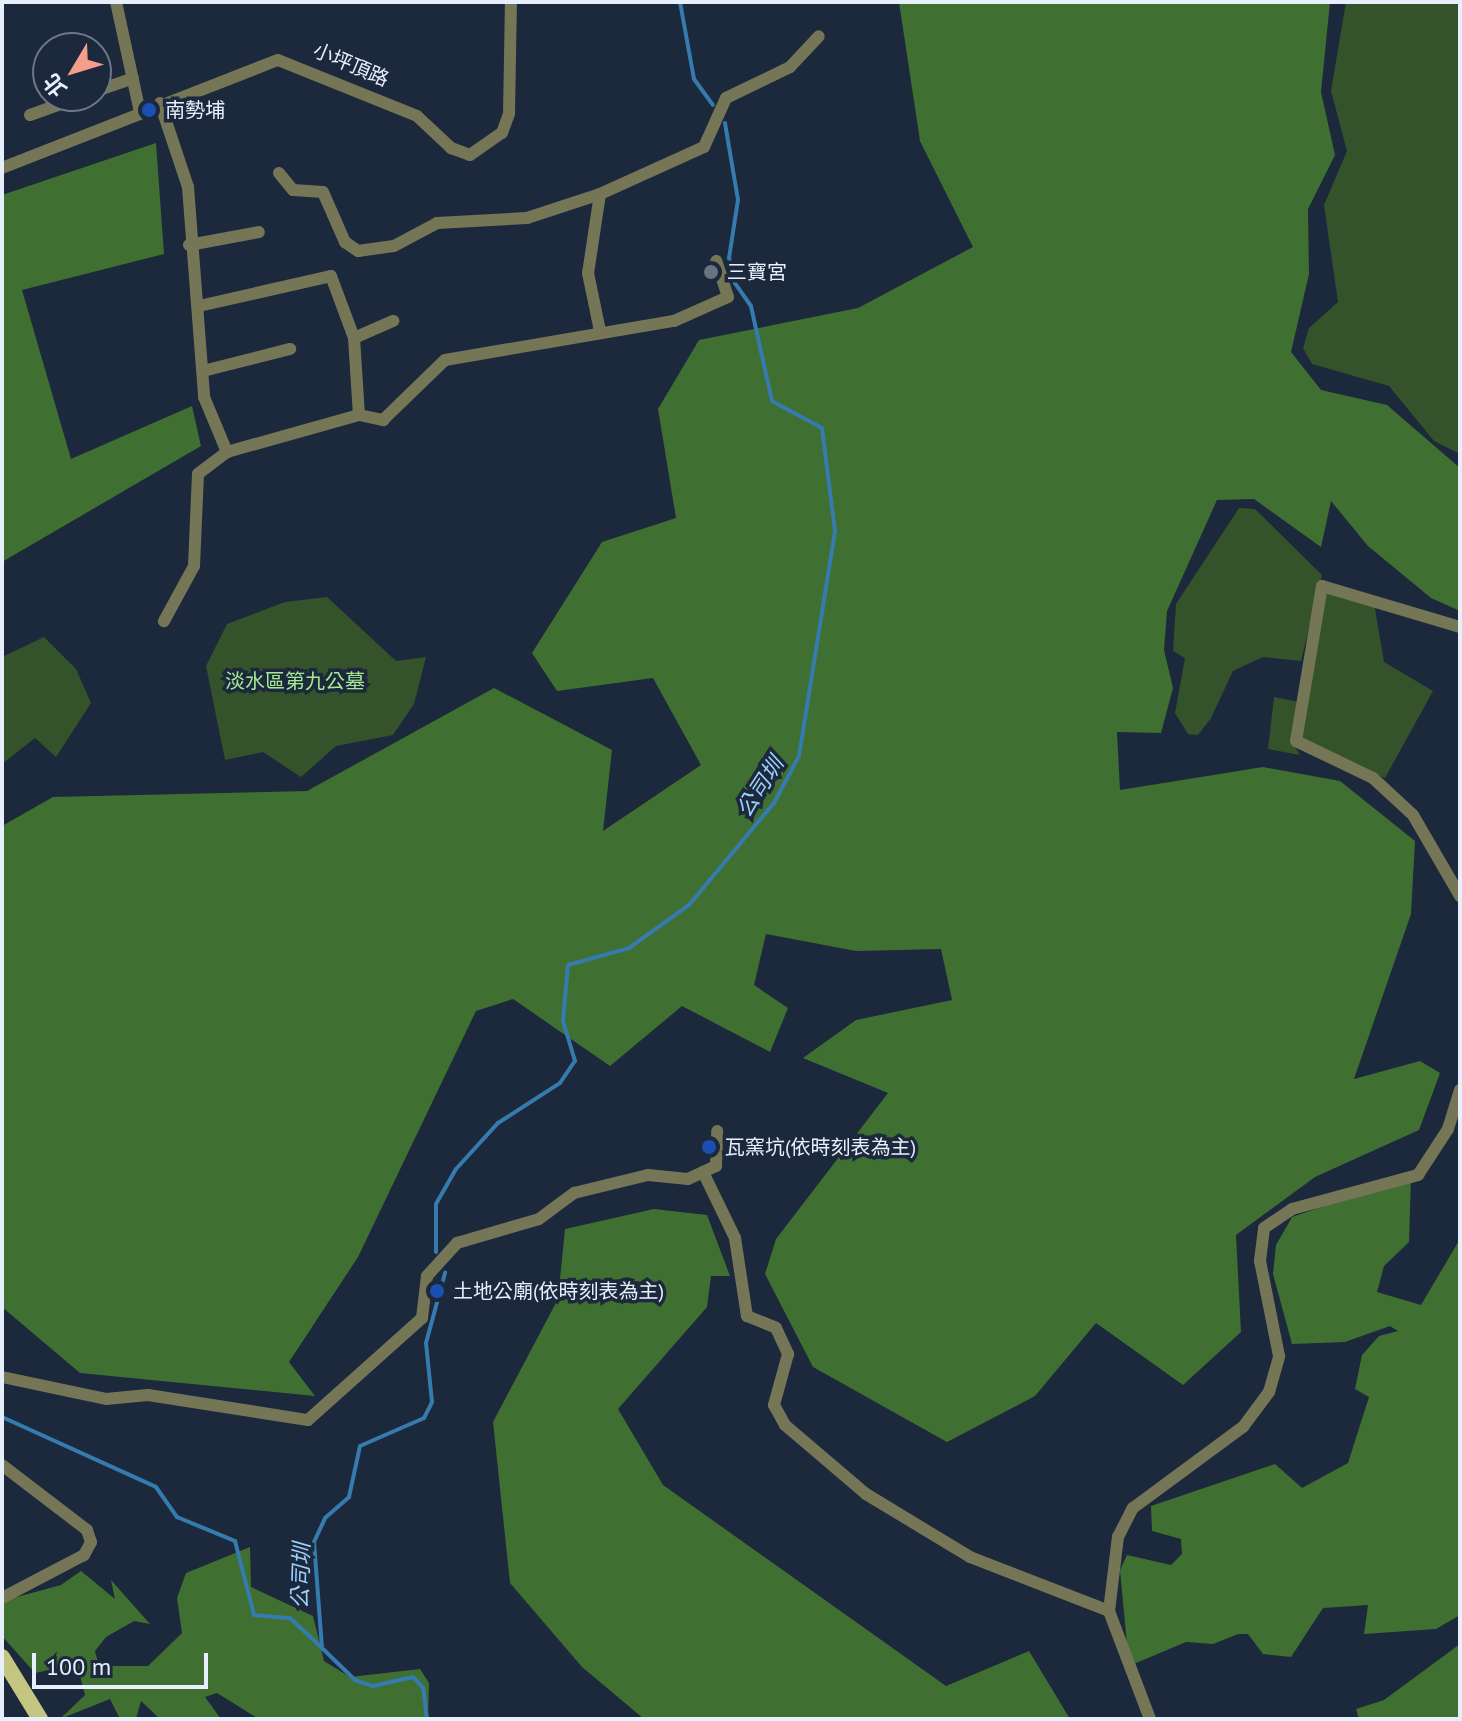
<!DOCTYPE html>
<meta charset="utf-8">
<style>
body{margin:0}
#map{position:relative;width:1462px;height:1721px;overflow:hidden;background:#1c283b;font-family:"PT Sans","Noto Sans TC",sans-serif}
div>[style]{position:absolute}
.green>*{inset:0;background:#34532b}
.forest>*{inset:0;background:#406f32}
.stream>*{height:4px;margin:-2px;padding:0 2px;transform-origin:2px;border-radius:2px;background:#357bae}
.minor>*{height:12px;margin:-6px;padding:0 6px;transform-origin:6px;border-radius:6px;background:#757656}
.major>*{height:16px;margin:-8px;padding:0 8px;transform-origin:8px;border-radius:8px;background:#c3c581}
.dots>*{width:22px;height:22px;translate:-50% -50%;box-sizing:border-box;border:4px solid #1c283b;border-radius:50%}
span{translate:-50% -50%;white-space:nowrap;text-align:center;line-height:1.15;-webkit-text-stroke:7px #1c283b;paint-order:stroke}
.street-label{font-size:20px;color:#e7effc}
.poi-label{font-size:20px;color:#e7effc}
.left{translate:0 -50%;text-align:left}
.park-label{font-size:20px;color:#a5e991}
.water-label{font-size:22px;color:#9cd1fb;font-style:italic}
.frame{position:absolute;inset:0;border:4px solid #e7effc;pointer-events:none}
.north{position:absolute;left:32px;top:32px;width:80px;height:80px;box-sizing:border-box;background:#1c283b;border:2px solid #6d7888;border-radius:50%;rotate:232deg;font-size:22px;font-weight:700;line-height:32px;text-align:center;color:#e7effc}
.north::after{content:'';display:block;margin:auto;width:28px;height:36px;background:#f49e8a;clip-path:polygon(50% 0,100% 100%,50% 72%,0 100%)}
.scale{position:absolute;left:32px;top:1653px;width:176px;height:36px;box-sizing:border-box;border:4px solid #e7effc;border-top:0;padding-left:10px;font-size:24px;line-height:28px;white-space:nowrap;color:#e7effc;-webkit-text-stroke:6px #1c283b;paint-order:stroke}
</style>
<div id="map">
<div class="green">
<div style="clip-path:polygon(1346px 2px,1460px 2px,1460px 454px,1434px 441px,1389px 386px,1312px 364px,1303px 348px,1309px 328px,1338px 302px,1324px 205px,1347px 151px,1331px 91px)"></div>
<div style="clip-path:polygon(1239px 508px,1255px 509px,1322px 575px,1301px 661px,1263px 657px,1233px 671px,1211px 718px,1198px 735px,1188px 734px,1175px 713px,1185px 658px,1173px 651px,1176px 604px)"></div>
<div style="clip-path:polygon(1325px 590px,1374px 603px,1384px 662px,1433px 691px,1385px 778px,1299px 742px)"></div>
<div style="clip-path:polygon(327px 597px,396px 661px,426px 657px,414px 704px,393px 735px,336px 746px,301px 777px,263px 752px,225px 760px,206px 666px,227px 624px,285px 602px)"></div>
<div style="clip-path:polygon(44px 637px,76px 669px,91px 703px,56px 757px,35px 738px,2px 764px,2px 657px)"></div>
<div style="clip-path:polygon(1274px 697px,1299px 702px,1292px 742px,1300px 755px,1268px 749px)"></div>
</div>
<div class="forest">
<div style="clip-path:polygon(899px 2px,1330px 2px,1321px 92px,1335px 155px,1308px 209px,1309px 274px,1291px 352px,1321px 390px,1387px 405px,1460px 468px,1460px 611px,1431px 598px,1368px 546px,1331px 501px,1321px 547px,1254px 499px,1217px 500px,1167px 611px,1164px 650px,1173px 688px,1161px 733px,1117px 732px,1120px 790px,1263px 767px,1340px 781px,1415px 841px,1411px 914px,1354px 1079px,1420px 1061px,1440px 1073px,1419px 1130px,1315px 1177px,1236px 1235px,1241px 1332px,1183px 1385px,1096px 1323px,1035px 1396px,947px 1442px,813px 1367px,765px 1274px,776px 1239px,888px 1093px,803px 1058px,856px 1020px,952px 1000px,941px 949px,856px 951px,766px 934px,754px 985px,788px 1008px,770px 1052px,682px 1006px,610px 1066px,513px 999px,476px 1011px,358px 1257px,289px 1362px,315px 1396px,80px 1373px,2px 1307px,2px 826px,53px 797px,307px 791px,494px 688px,612px 750px,603px 831px,701px 765px,653px 678px,557px 691px,532px 653px,602px 542px,676px 518px,658px 409px,699px 340px,858px 308px,973px 247px,920px 141px)"></div>
<div style="clip-path:polygon(156px 143px,164px 254px,22px 290px,71px 459px,192px 406px,201px 446px,2px 562px,2px 195px)"></div>
<div style="clip-path:polygon(1411px 1177px,1409px 1242px,1384px 1266px,1377px 1292px,1421px 1305px,1460px 1239px,1460px 1615px,1436px 1629px,1364px 1634px,1368px 1605px,1323px 1608px,1291px 1657px,1263px 1654px,1248px 1634px,1238px 1634px,1213px 1644px,1186px 1642px,1129px 1666px,1120px 1570px,1127px 1555px,1171px 1565px,1182px 1554px,1181px 1539px,1152px 1531px,1151px 1506px,1275px 1464px,1302px 1488px,1348px 1463px,1369px 1397px,1355px 1389px,1362px 1355px,1379px 1336px,1398px 1331px,1390px 1326px,1345px 1342px,1292px 1344px,1273px 1274px,1276px 1245px,1292px 1217px)"></div>
<div style="clip-path:polygon(654px 1209px,707px 1215px,730px 1276px,711px 1276px,707px 1307px,618px 1409px,663px 1485px,946px 1686px,1029px 1651px,1070px 1719px,644px 1719px,582px 1667px,510px 1583px,493px 1422px,558px 1299px,565px 1229px)"></div>
<div style="clip-path:polygon(250px 1547px,251px 1587px,313px 1616px,324px 1661px,350px 1677px,420px 1669px,429px 1683px,428px 1719px,259px 1719px,217px 1693px,205px 1697px,221px 1719px,160px 1719px,141px 1701px,136px 1719px,120px 1719px,110px 1699px,60px 1719px,85px 1695px,80px 1676px,59px 1668px,35px 1673px,2px 1636px,2px 1601px,61px 1585px,81px 1571px,115px 1599px,111px 1580px,150px 1624px,134px 1621px,106px 1637px,95px 1651px,99px 1666px,148px 1666px,182px 1633px,177px 1598px,186px 1573px)"></div>
<div style="clip-path:polygon(1460px 1644px,1460px 1719px,1359px 1719px,1356px 1709px,1384px 1700px)"></div>
</div>
<div class="stream">
<div style="left:680px;top:2px;width:78px;rotate:79.7deg"></div>
<div style="left:694px;top:79px;width:32px;rotate:54deg"></div>
<div style="left:436px;top:1252px;width:48px;rotate:-90deg"></div>
<div style="left:436px;top:1204px;width:40px;rotate:-60.3deg"></div>
<div style="left:456px;top:1169px;width:62px;rotate:-47.6deg"></div>
<div style="left:498px;top:1123px;width:74px;rotate:-32.8deg"></div>
<div style="left:560px;top:1083px;width:27px;rotate:-56deg"></div>
<div style="left:575px;top:1061px;width:42px;rotate:-106.7deg"></div>
<div style="left:563px;top:1021px;width:56px;rotate:-84.9deg"></div>
<div style="left:568px;top:965px;width:63px;rotate:-15.6deg"></div>
<div style="left:629px;top:948px;width:74px;rotate:-35.6deg"></div>
<div style="left:689px;top:905px;width:133px;rotate:-50.2deg"></div>
<div style="left:774px;top:803px;width:53px;rotate:-62deg"></div>
<div style="left:799px;top:756px;width:228px;rotate:-80.9deg"></div>
<div style="left:835px;top:531px;width:104px;rotate:-97.2deg"></div>
<div style="left:822px;top:428px;width:57px;rotate:-151.6deg"></div>
<div style="left:772px;top:401px;width:97px;rotate:-102.5deg"></div>
<div style="left:751px;top:306px;width:28px;rotate:-125deg"></div>
<div style="left:735px;top:283px;width:26px;rotate:-103deg"></div>
<div style="left:729px;top:258px;width:59px;rotate:-81.2deg"></div>
<div style="left:738px;top:200px;width:78px;rotate:-99.6deg"></div>
<div style="left:2px;top:1417px;width:169px;rotate:24.4deg"></div>
<div style="left:156px;top:1487px;width:37px;rotate:55deg"></div>
<div style="left:177px;top:1517px;width:63px;rotate:22.5deg"></div>
<div style="left:235px;top:1541px;width:76px;rotate:75.6deg"></div>
<div style="left:254px;top:1615px;width:36px;rotate:5deg"></div>
<div style="left:290px;top:1618px;width:44px;rotate:43.2deg"></div>
<div style="left:427px;top:1719px;width:31px;rotate:-97deg"></div>
<div style="left:423px;top:1688px;width:15px;rotate:-132deg"></div>
<div style="left:413px;top:1677px;width:41px;rotate:167.3deg"></div>
<div style="left:373px;top:1686px;width:19px;rotate:-162deg"></div>
<div style="left:355px;top:1680px;width:46px;rotate:-135.9deg"></div>
<div style="left:322px;top:1648px;width:106px;rotate:-94.3deg"></div>
<div style="left:314px;top:1542px;width:26px;rotate:-65deg"></div>
<div style="left:325px;top:1518px;width:32px;rotate:-41deg"></div>
<div style="left:349px;top:1497px;width:52px;rotate:-77.8deg"></div>
<div style="left:360px;top:1446px;width:70px;rotate:-23.6deg"></div>
<div style="left:424px;top:1418px;width:18px;rotate:-63deg"></div>
<div style="left:432px;top:1402px;width:59px;rotate:-95.8deg"></div>
<div style="left:426px;top:1343px;width:73px;rotate:-74.8deg"></div>
</div>
<div class="minor">
<div style="left:116px;top:2px;width:113px;rotate:77.7deg"></div>
<div style="left:96px;top:91px;width:39px;rotate:-19deg"></div>
<div style="left:160px;top:103px;width:89px;rotate:71.6deg"></div>
<div style="left:188px;top:187px;width:211px;rotate:85.6deg"></div>
<div style="left:204px;top:397px;width:60px;rotate:67.3deg"></div>
<div style="left:227px;top:452px;width:36px;rotate:143deg"></div>
<div style="left:198px;top:474px;width:92px;rotate:92.5deg"></div>
<div style="left:194px;top:566px;width:63px;rotate:118.6deg"></div>
<div style="left:30px;top:115px;width:56px;rotate:-19.7deg"></div>
<div style="left:2px;top:168px;width:296px;rotate:-21.4deg"></div>
<div style="left:278px;top:60px;width:150px;rotate:21.9deg"></div>
<div style="left:417px;top:116px;width:47px;rotate:43.3deg"></div>
<div style="left:451px;top:148px;width:20px;rotate:20deg"></div>
<div style="left:470px;top:155px;width:39px;rotate:-35deg"></div>
<div style="left:502px;top:133px;width:20px;rotate:-70deg"></div>
<div style="left:509px;top:114px;width:112px;rotate:-89deg"></div>
<div style="left:279px;top:173px;width:22px;rotate:51deg"></div>
<div style="left:293px;top:190px;width:30px;rotate:4deg"></div>
<div style="left:323px;top:192px;width:55px;rotate:66.3deg"></div>
<div style="left:345px;top:242px;width:16px;rotate:35deg"></div>
<div style="left:358px;top:251px;width:36px;rotate:-8deg"></div>
<div style="left:394px;top:246px;width:49px;rotate:-28.1deg"></div>
<div style="left:437px;top:223px;width:90px;rotate:-3.2deg"></div>
<div style="left:527px;top:218px;width:77px;rotate:-18.2deg"></div>
<div style="left:600px;top:194px;width:80px;rotate:98.6deg"></div>
<div style="left:588px;top:273px;width:59px;rotate:78.3deg"></div>
<div style="left:600px;top:194px;width:114px;rotate:-24.3deg"></div>
<div style="left:704px;top:147px;width:54px;rotate:-65.8deg"></div>
<div style="left:726px;top:98px;width:71px;rotate:-25.8deg"></div>
<div style="left:790px;top:67px;width:42px;rotate:-46.9deg"></div>
<div style="left:189px;top:245px;width:71px;rotate:-10.5deg"></div>
<div style="left:199px;top:306px;width:135px;rotate:-12.8deg"></div>
<div style="left:331px;top:276px;width:66px;rotate:69.6deg"></div>
<div style="left:354px;top:338px;width:77px;rotate:86.3deg"></div>
<div style="left:354px;top:338px;width:43px;rotate:-23.6deg"></div>
<div style="left:203px;top:371px;width:90px;rotate:-14.2deg"></div>
<div style="left:227px;top:452px;width:137px;rotate:-15.7deg"></div>
<div style="left:359px;top:415px;width:25px;rotate:12deg"></div>
<div style="left:383px;top:420px;width:86px;rotate:-44.1deg"></div>
<div style="left:445px;top:360px;width:232px;rotate:-9.7deg"></div>
<div style="left:674px;top:321px;width:59px;rotate:-24deg"></div>
<div style="left:728px;top:297px;width:38px;rotate:-108deg"></div>
<div style="left:1460px;top:627px;width:144px;rotate:-163.5deg"></div>
<div style="left:1322px;top:586px;width:157px;rotate:99.5deg"></div>
<div style="left:1296px;top:741px;width:85px;rotate:25.7deg"></div>
<div style="left:1373px;top:778px;width:54px;rotate:42.8deg"></div>
<div style="left:1413px;top:815px;width:94px;rotate:59.9deg"></div>
<div style="left:703px;top:1172px;width:73px;rotate:64.1deg"></div>
<div style="left:735px;top:1238px;width:79px;rotate:81.3deg"></div>
<div style="left:747px;top:1316px;width:31px;rotate:22deg"></div>
<div style="left:776px;top:1328px;width:29px;rotate:65deg"></div>
<div style="left:788px;top:1354px;width:53px;rotate:105.4deg"></div>
<div style="left:774px;top:1405px;width:23px;rotate:61deg"></div>
<div style="left:785px;top:1425px;width:106px;rotate:40.4deg"></div>
<div style="left:866px;top:1494px;width:122px;rotate:31.2deg"></div>
<div style="left:970px;top:1557px;width:149px;rotate:21.2deg"></div>
<div style="left:2px;top:1377px;width:106px;rotate:11.9deg"></div>
<div style="left:106px;top:1399px;width:42px;rotate:-5.4deg"></div>
<div style="left:148px;top:1395px;width:162px;rotate:8.9deg"></div>
<div style="left:308px;top:1420px;width:153px;rotate:-41.8deg"></div>
<div style="left:422px;top:1318px;width:42px;rotate:-83.2deg"></div>
<div style="left:427px;top:1276px;width:45px;rotate:-47.7deg"></div>
<div style="left:457px;top:1243px;width:85px;rotate:-16.3deg"></div>
<div style="left:539px;top:1219px;width:44px;rotate:-36.6deg"></div>
<div style="left:574px;top:1193px;width:76px;rotate:-13.7deg"></div>
<div style="left:648px;top:1175px;width:40px;rotate:5.7deg"></div>
<div style="left:688px;top:1179px;width:31px;rotate:-25deg"></div>
<div style="left:716px;top:1166px;width:35px;rotate:-88deg"></div>
<div style="left:2px;top:1465px;width:107px;rotate:37.4deg"></div>
<div style="left:87px;top:1530px;width:13px;rotate:72deg"></div>
<div style="left:91px;top:1542px;width:15px;rotate:118deg"></div>
<div style="left:84px;top:1555px;width:93px;rotate:152.3deg"></div>
<div style="left:1150px;top:1719px;width:116px;rotate:-110.8deg"></div>
<div style="left:1109px;top:1611px;width:75px;rotate:-83.1deg"></div>
<div style="left:1118px;top:1537px;width:33px;rotate:-63deg"></div>
<div style="left:1133px;top:1508px;width:137px;rotate:-36.4deg"></div>
<div style="left:1243px;top:1427px;width:44px;rotate:-53.4deg"></div>
<div style="left:1269px;top:1392px;width:37px;rotate:-74deg"></div>
<div style="left:1279px;top:1356px;width:97px;rotate:-101.3deg"></div>
<div style="left:1260px;top:1261px;width:33px;rotate:-83deg"></div>
<div style="left:1264px;top:1228px;width:34px;rotate:-34deg"></div>
<div style="left:1292px;top:1209px;width:131px;rotate:-15.1deg"></div>
<div style="left:1418px;top:1175px;width:55px;rotate:-56.9deg"></div>
<div style="left:1448px;top:1129px;width:41px;rotate:-72.9deg"></div>
</div>
<div class="major">
<div style="left:2px;top:1657px;width:73px;rotate:58.5deg"></div>
</div>
<div class="dots">
<div style="left:149px;top:110px;background:#1a4fb4"></div>
<div style="left:711px;top:272px;background:#6b7280"></div>
<div style="left:709px;top:1147px;background:#1a4fb4"></div>
<div style="left:437px;top:1291px;background:#1a4fb4"></div>
</div>
<div class="street-label">
<span style="left:351px;top:65px;rotate:23deg">小坪頂路</span>
</div>
<div class="poi-label">
<span class="left" style="left:165px;top:110px">南勢埔</span>
<span class="left" style="left:727px;top:272px">三寶宮</span>
<span class="left" style="left:725px;top:1147px">瓦窯坑(依時刻表為主)</span>
<span class="left" style="left:453px;top:1291px">土地公廟(依時刻表為主)</span>
</div>
<div class="park-label">
<span style="left:295px;top:681px">淡水區第九公墓</span>
</div>
<div class="water-label">
<span style="left:760px;top:787px;rotate:-57deg">公司圳</span>
<span style="left:301px;top:1576px;rotate:-88deg">公司圳</span>
</div>
<div class="frame"></div>
<div class="north">北</div>
<div class="scale">100 m</div>
</div>
